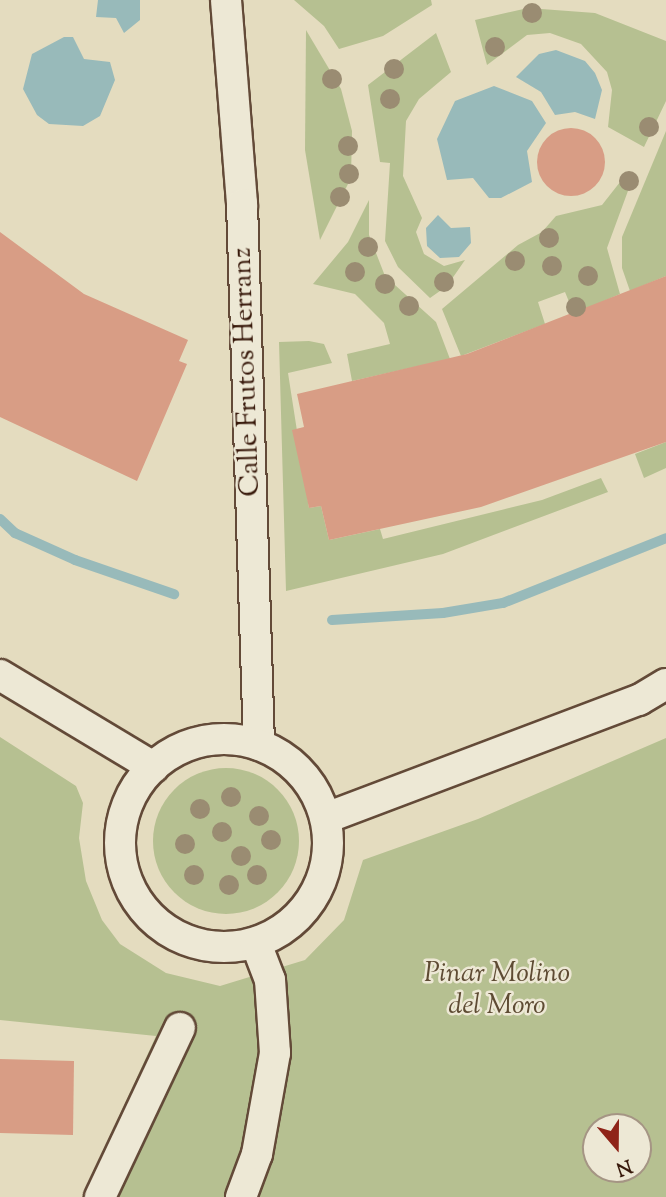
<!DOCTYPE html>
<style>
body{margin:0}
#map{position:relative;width:666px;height:1197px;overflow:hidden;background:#e4dcbf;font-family:"Sorts Mill Goudy",serif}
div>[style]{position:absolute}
.green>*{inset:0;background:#b6c091}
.round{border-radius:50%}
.water>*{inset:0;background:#98baba}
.stream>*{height:10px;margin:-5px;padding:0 5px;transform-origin:5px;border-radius:5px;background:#98baba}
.building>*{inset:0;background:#d89d85}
.roads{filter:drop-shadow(2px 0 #634a38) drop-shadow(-2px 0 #634a38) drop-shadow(0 2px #634a38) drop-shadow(0 -2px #634a38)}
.minor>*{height:30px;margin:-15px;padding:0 15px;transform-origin:15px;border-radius:15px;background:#ede8d5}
.minor>.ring{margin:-15px;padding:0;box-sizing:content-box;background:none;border:30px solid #ede8d5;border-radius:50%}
.trees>*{width:20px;height:20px;margin:-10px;border-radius:50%;background:#9a8c72}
span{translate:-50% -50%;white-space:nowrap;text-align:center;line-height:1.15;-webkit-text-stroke:5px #ede8d5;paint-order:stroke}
.street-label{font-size:28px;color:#38190b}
.park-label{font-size:28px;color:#5e4b33;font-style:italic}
.north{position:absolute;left:582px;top:1113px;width:70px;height:70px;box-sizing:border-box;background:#ede8d5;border:2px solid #a59584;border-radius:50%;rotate:160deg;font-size:19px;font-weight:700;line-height:28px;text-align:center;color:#38190b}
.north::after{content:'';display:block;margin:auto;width:24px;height:32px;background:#8f2418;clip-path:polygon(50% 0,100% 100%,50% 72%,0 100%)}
</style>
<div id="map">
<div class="green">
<div style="clip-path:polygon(294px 0,431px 0,432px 5px,383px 36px,339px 49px,324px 26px)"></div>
<div style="clip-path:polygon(528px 8px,595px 13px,666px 41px,666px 101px,644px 147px,608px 127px,612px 90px,607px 72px,581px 44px,550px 33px,527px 35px,487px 65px,475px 20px)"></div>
<div style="clip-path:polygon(306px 30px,341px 89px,352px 131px,351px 178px,320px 240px,305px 150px)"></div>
<div style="clip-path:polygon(436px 33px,451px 72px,419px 99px,406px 121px,403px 176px,422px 218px,416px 232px,424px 254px,444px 266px,465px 260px,447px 286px,430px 298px,398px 267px,385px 241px,390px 163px,380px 162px,368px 85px)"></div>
<div style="clip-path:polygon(666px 131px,666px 276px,630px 291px,622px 268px,622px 237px)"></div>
<div style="clip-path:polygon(624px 177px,632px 180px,607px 248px,620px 294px,574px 314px,565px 292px,538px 302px,545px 324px,461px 356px,442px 309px,518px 245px,542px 232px,556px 216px,602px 205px)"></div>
<div style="clip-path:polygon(369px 200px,369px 235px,385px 276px,436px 322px,450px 359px,352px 381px,347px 354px,390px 344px,384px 323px,355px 294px,313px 284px,348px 242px)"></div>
<div style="clip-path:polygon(309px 341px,324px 344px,332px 363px,288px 373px,309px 508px,321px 506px,329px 540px,380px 529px,383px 539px,542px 500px,601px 478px,608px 492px,443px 554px,286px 591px,279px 342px)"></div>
<div style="clip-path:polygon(666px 442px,666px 468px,644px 478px,635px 454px)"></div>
<div style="clip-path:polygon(evenodd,0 737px,76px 786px,83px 803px,79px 838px,86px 881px,102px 920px,120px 944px,166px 973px,220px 986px,305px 960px,344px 920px,363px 860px,478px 819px,666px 738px,666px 1197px,82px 1197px,156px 1036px,0 1020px,0 737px,596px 1127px,638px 1127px,638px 1169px,596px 1169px,596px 1127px)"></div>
<div class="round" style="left:153px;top:768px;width:146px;height:146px"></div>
</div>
<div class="water">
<div style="clip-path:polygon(98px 0,140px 0,140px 20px,124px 33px,116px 18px,96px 17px)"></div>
<div style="clip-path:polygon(64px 37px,73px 37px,84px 59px,110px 62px,115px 80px,100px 116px,83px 126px,49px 124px,37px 115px,23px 89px,32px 54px)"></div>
<div style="clip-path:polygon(556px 50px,585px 61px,595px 73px,602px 90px,595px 119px,575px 112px,555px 115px,541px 92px,516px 77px,539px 54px)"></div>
<div style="clip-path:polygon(494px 86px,532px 101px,546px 123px,527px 151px,532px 182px,501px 198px,489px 198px,473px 178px,447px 180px,437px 139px,455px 101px)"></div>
<div style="clip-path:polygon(438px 215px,451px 228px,470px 227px,471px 243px,459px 257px,440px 258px,427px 246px,426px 228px)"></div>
</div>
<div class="stream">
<div style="left:0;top:519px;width:21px;rotate:43deg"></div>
<div style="left:15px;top:533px;width:66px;rotate:24.2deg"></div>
<div style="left:75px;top:560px;width:105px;rotate:19deg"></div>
<div style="left:332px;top:620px;width:111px;rotate:-3.6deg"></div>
<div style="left:443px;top:613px;width:61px;rotate:-9.5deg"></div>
<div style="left:503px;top:603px;width:175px;rotate:-21.7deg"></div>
</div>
<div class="building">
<div class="round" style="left:537px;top:128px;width:68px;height:68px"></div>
<div style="clip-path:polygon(0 232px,84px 294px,188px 340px,179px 361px,187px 364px,137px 481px,0 417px)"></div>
<div style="clip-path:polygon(666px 276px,666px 442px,481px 507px,329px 540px,321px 506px,309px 508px,292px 430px,304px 427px,297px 394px,467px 354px)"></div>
<div style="clip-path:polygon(0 1059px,74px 1061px,73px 1135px,0 1133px)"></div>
</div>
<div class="roads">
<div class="minor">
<div style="left:226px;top:0;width:205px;rotate:85.5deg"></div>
<div style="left:242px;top:204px;width:541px;rotate:88.2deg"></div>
<div style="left:0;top:675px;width:179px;rotate:31deg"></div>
<div class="ring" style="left:120px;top:739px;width:178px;height:178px"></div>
<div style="left:326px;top:818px;width:335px;rotate:-20.7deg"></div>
<div style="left:639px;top:700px;width:31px;rotate:-31deg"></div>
<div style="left:100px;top:1197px;width:187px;rotate:-64.7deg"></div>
<div style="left:241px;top:1197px;width:46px;rotate:-69.6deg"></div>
<div style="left:257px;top:1154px;width:103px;rotate:-79.9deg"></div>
<div style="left:275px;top:1053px;width:73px;rotate:-93.9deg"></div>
<div style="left:270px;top:980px;width:40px;rotate:-111deg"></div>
</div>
</div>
<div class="trees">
<div style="left:532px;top:13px"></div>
<div style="left:495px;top:47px"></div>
<div style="left:394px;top:69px"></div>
<div style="left:332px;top:79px"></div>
<div style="left:390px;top:99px"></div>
<div style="left:649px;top:127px"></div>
<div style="left:348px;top:146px"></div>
<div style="left:349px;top:174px"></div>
<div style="left:629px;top:181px"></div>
<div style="left:340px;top:197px"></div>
<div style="left:549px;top:238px"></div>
<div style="left:368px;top:247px"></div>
<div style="left:515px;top:261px"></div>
<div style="left:552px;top:266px"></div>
<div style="left:355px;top:272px"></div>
<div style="left:588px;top:276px"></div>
<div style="left:444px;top:282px"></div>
<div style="left:385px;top:284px"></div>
<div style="left:409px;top:306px"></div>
<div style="left:576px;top:307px"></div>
<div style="left:231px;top:797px"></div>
<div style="left:200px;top:809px"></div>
<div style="left:259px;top:816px"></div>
<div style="left:222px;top:832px"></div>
<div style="left:271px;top:840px"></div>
<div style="left:185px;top:844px"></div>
<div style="left:241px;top:856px"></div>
<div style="left:194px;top:875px"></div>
<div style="left:257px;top:875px"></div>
<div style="left:229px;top:885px"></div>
</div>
<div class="street-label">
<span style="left:247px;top:372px;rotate:-92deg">Calle Frutos Herranz</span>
</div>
<div class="park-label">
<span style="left:497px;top:990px">Pinar Molino<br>del Moro</span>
</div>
<div class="north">N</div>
</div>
